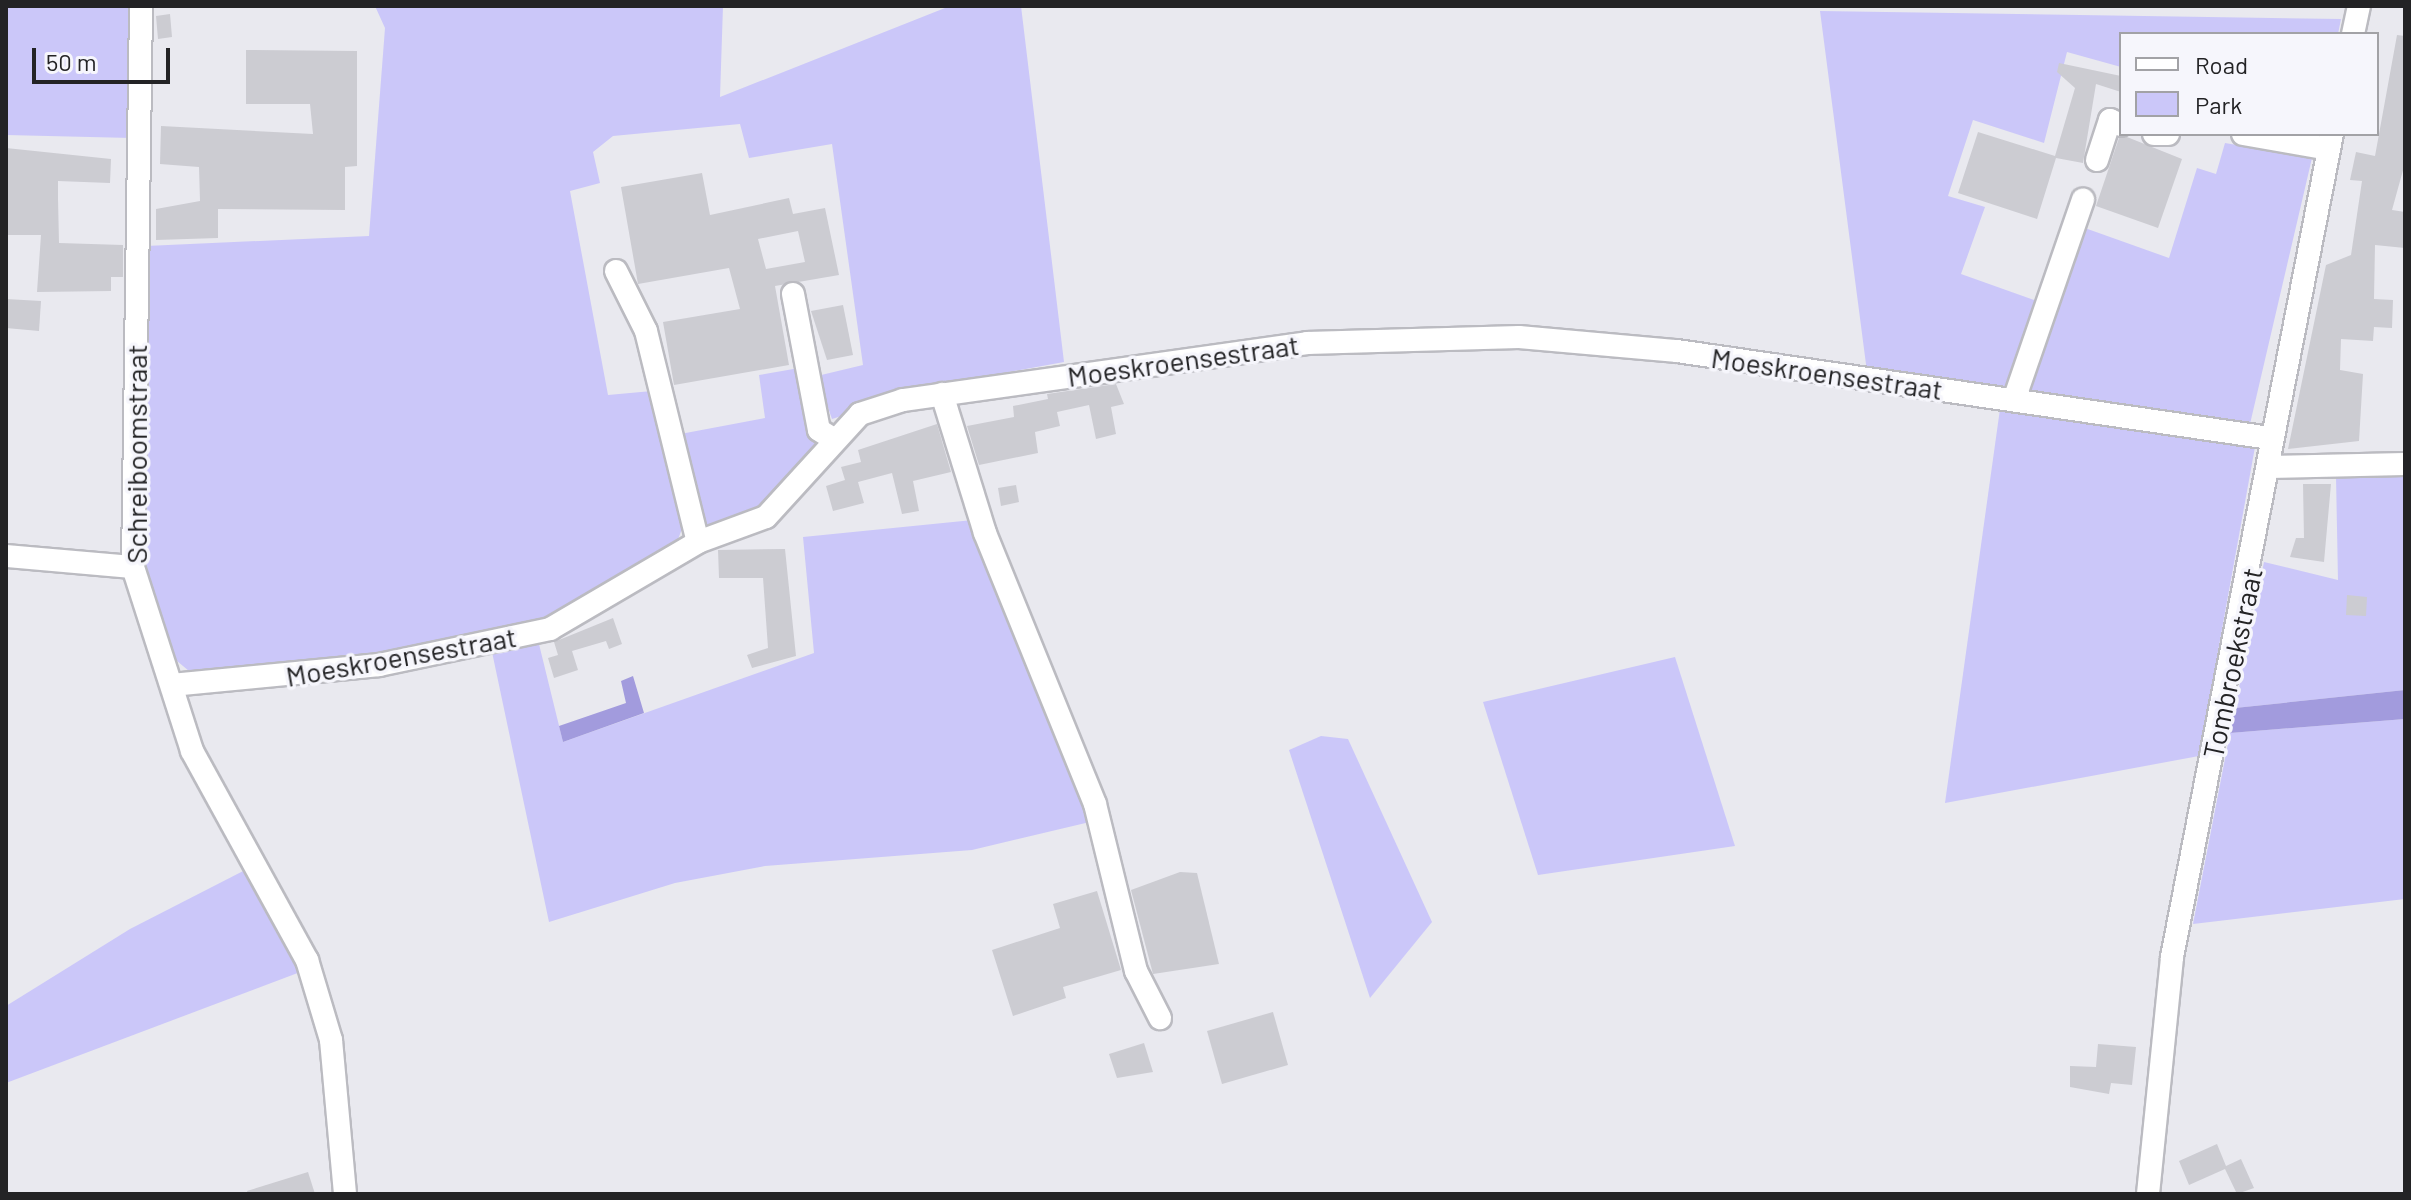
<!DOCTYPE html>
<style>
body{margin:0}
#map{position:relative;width:2411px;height:1200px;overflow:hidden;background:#e9e9ef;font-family:Barlow,sans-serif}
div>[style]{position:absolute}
.green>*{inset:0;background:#cbc7f9}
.forest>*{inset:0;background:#a29bdd}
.building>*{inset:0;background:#ccccd2}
.roads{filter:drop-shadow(2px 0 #bbbbc1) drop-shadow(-2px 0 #bbbbc1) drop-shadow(0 2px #bbbbc1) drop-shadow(0 -2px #bbbbc1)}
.minor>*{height:22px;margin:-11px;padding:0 11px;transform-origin:11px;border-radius:11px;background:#fff}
span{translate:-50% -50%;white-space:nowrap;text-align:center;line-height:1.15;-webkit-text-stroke:7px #f6f6fc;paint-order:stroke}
.street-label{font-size:28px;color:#232325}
.frame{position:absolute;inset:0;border:8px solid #232325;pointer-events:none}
.legend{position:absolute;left:2119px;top:32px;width:260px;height:104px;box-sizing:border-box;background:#f6f6fc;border:2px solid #a2a2a6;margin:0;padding:10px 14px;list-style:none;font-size:24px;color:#232325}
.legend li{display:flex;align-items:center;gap:16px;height:40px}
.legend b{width:40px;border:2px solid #a2a2a6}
.scale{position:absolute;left:32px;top:48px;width:138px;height:36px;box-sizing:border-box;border:4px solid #232325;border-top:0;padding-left:10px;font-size:24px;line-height:28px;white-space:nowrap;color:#232325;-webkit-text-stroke:6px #f6f6fc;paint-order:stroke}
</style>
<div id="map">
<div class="green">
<div style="clip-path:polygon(6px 6px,133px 6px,132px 138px,6px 135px)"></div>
<div style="clip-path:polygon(375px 6px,723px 6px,720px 97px,950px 6px,1021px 6px,1064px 362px,943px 384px,832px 419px,817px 376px,863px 365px,832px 144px,749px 158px,740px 124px,613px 136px,593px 152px,600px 183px,570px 191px,608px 395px,652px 391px,683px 526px,677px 542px,534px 627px,477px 642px,203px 676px,189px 671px,171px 656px,141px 551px,146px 246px,369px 236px,385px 28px)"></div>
<div style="clip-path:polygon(1820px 11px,2341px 19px,2338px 34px,2121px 34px,2121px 67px,2067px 52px,2044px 143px,1973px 120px,1948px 196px,1985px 207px,1961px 274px,2037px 301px,2007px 389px,1867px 372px)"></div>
<div style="clip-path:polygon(2225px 143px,2312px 158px,2250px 424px,2035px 393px,2025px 385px,2082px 227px,2169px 258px,2197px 168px,2216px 174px)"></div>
<div style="clip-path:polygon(799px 368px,821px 438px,796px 478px,761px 509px,706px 529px,675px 435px,765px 418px,759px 375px)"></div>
<div style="clip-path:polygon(2000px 409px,2255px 447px,2199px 756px,1945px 803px)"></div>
<div style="clip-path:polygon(2336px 477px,2405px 477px,2405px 690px,2235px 708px,2264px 562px,2338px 580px)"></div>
<div style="clip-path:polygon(973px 520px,1094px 821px,972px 850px,765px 866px,675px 883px,549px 922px,492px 652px,538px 640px,563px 742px,814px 653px,803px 537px)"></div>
<div style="clip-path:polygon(1675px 657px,1735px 846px,1538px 875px,1483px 702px)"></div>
<div style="clip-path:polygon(2405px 719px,2405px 899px,2193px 924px,2230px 733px)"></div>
<div style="clip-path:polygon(1321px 736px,1348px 739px,1432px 922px,1370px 998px,1289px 750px)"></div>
<div style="clip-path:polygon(251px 867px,303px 971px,6px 1083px,6px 1006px,130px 929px)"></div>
</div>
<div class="forest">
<div style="clip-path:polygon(633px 676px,644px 713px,563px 742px,559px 726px,626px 703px,621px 681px)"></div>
<div style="clip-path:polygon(2405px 690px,2405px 719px,2230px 733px,2235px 708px)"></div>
</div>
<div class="building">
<div style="clip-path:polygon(170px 14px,172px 37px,158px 39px,156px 16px)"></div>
<div style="clip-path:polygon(2397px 35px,2405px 36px,2405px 163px,2392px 210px,2405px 212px,2405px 248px,2375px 245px,2374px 299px,2393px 300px,2392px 328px,2374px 327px,2373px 341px,2341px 339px,2340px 370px,2363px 374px,2359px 441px,2288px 449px,2326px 265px,2351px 255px,2362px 181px,2350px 180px,2356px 152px,2375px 156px)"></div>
<div style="clip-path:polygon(246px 50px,357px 51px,357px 166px,345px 167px,345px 210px,218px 209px,218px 238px,156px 240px,156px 209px,200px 201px,199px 167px,160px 164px,161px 126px,313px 134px,310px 104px,246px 104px)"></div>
<div style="clip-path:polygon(2059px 63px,2121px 76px,2121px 92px,2096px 84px,2083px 163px,2056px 158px,2037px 219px,1958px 193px,1978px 132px,2055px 156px,2075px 88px,2057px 72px)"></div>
<div style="clip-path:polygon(2127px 137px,2182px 159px,2158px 228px,2096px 206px,2119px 138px)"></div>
<div style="clip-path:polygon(6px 148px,111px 159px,110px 183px,58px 181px,58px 198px,59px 243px,123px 245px,123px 277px,111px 277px,111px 291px,37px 292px,41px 235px,6px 235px)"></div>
<div style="clip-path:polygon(evenodd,702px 173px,710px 215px,789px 198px,793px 214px,825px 208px,839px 275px,775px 286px,789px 365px,674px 385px,663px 322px,740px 309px,729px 268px,638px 284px,621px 187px,702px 173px,798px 231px,805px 262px,766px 269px,758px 239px,798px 231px)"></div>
<div style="clip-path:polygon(6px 299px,41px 301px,39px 331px,6px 328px)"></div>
<div style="clip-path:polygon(843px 305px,853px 355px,827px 360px,811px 311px)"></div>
<div style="clip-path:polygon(1116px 384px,1124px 404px,1111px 407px,1116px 434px,1096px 439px,1089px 405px,1057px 412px,1060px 426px,1035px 432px,1038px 453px,979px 465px,967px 426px,1014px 417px,1013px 406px,1048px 399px,1047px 394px)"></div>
<div style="clip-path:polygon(937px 424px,951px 472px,913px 481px,919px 511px,902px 514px,892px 473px,858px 482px,864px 503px,833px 511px,826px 486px,845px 480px,841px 467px,861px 462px,858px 450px)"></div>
<div style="clip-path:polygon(2303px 484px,2331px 484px,2324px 562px,2290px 557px,2296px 538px,2304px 538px)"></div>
<div style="clip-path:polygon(1016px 485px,1019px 502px,1001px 506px,998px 488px)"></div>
<div style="clip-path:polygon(785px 549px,796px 656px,752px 668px,747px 655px,768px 648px,763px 578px,719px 578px,718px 550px)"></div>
<div style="clip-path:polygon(2347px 595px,2367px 597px,2366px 616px,2346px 615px)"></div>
<div style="clip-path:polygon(613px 618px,622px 644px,609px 649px,606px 641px,572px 651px,578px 670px,554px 678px,548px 658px,558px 655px,554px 642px)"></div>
<div style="clip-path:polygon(1180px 872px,1197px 873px,1219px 964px,1153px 974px,1131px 890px)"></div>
<div style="clip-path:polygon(1097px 891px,1121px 970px,1063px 987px,1066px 998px,1013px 1016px,992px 950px,1060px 928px,1053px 904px)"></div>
<div style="clip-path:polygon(1273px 1012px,1288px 1065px,1222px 1084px,1207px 1031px)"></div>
<div style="clip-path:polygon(1144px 1043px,1153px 1072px,1117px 1078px,1109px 1054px)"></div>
<div style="clip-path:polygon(2098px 1044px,2136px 1047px,2132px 1085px,2111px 1083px,2109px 1094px,2070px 1087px,2070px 1066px,2096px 1067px)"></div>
<div style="clip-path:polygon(2217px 1144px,2226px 1166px,2241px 1159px,2254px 1188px,2237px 1194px,2225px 1169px,2189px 1185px,2179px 1161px)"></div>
<div style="clip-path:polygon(308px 1172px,315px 1194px,248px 1194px,247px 1191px)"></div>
</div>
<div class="roads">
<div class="minor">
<div style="left:141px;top:6px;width:561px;rotate:90.82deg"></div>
<div style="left:133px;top:567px;width:193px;rotate:72.2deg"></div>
<div style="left:192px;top:751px;width:239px;rotate:61.2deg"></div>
<div style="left:307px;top:960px;width:84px;rotate:73.3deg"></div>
<div style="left:331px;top:1040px;width:155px;rotate:84.8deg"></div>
<div style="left:2353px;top:34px;width:29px;rotate:-78deg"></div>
<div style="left:2154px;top:134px;width:14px"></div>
<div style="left:2243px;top:134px;width:87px;rotate:9.9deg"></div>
<div style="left:2097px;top:160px;width:42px;rotate:-72deg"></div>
<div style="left:2110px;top:120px;width:12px;rotate:24deg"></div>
<div style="left:616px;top:271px;width:67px;rotate:63.4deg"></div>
<div style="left:646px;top:331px;width:217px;rotate:76.2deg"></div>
<div style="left:793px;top:294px;width:138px;rotate:79.2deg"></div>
<div style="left:819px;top:430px;width:19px;rotate:32deg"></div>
<div style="left:942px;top:394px;width:145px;rotate:72.8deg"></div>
<div style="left:985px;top:533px;width:292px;rotate:67.9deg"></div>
<div style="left:1095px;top:804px;width:172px;rotate:76.2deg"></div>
<div style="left:1136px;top:971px;width:53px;rotate:62.9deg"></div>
<div style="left:2014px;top:400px;width:212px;rotate:-71deg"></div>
<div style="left:2270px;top:467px;width:135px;rotate:-1.3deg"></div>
<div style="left:6px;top:556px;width:127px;rotate:5deg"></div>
<div style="left:172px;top:685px;width:208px;rotate:-5.5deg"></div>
<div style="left:379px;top:665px;width:175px;rotate:-11.9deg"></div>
<div style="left:550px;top:629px;width:172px;rotate:-30.4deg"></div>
<div style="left:698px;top:542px;width:72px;rotate:-20.2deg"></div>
<div style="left:766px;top:517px;width:139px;rotate:-47.6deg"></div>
<div style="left:860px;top:414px;width:45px;rotate:-18deg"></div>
<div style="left:903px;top:400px;width:408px;rotate:-8deg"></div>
<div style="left:1307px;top:343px;width:212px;rotate:-1.6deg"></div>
<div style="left:1519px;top:337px;width:159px;rotate:5.1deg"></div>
<div style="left:1677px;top:351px;width:599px;rotate:8.35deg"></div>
<div style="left:2148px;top:1194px;width:238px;rotate:-84.2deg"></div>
<div style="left:2172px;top:957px;width:838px;rotate:-79deg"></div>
</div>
</div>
<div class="street-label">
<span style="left:1183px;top:360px;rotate:-8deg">Moeskroensestraat</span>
<span style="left:1827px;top:373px;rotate:8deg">Moeskroensestraat</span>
<span style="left:136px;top:454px;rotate:-90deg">Schreiboomstraat</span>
<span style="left:401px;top:656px;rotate:-10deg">Moeskroensestraat</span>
<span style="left:2232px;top:663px;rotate:-78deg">Tombroekstraat</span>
</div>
<div class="frame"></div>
<ul class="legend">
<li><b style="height:10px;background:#fff"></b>Road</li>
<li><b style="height:22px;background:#cbc7f9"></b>Park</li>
</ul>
<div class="scale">50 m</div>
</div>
